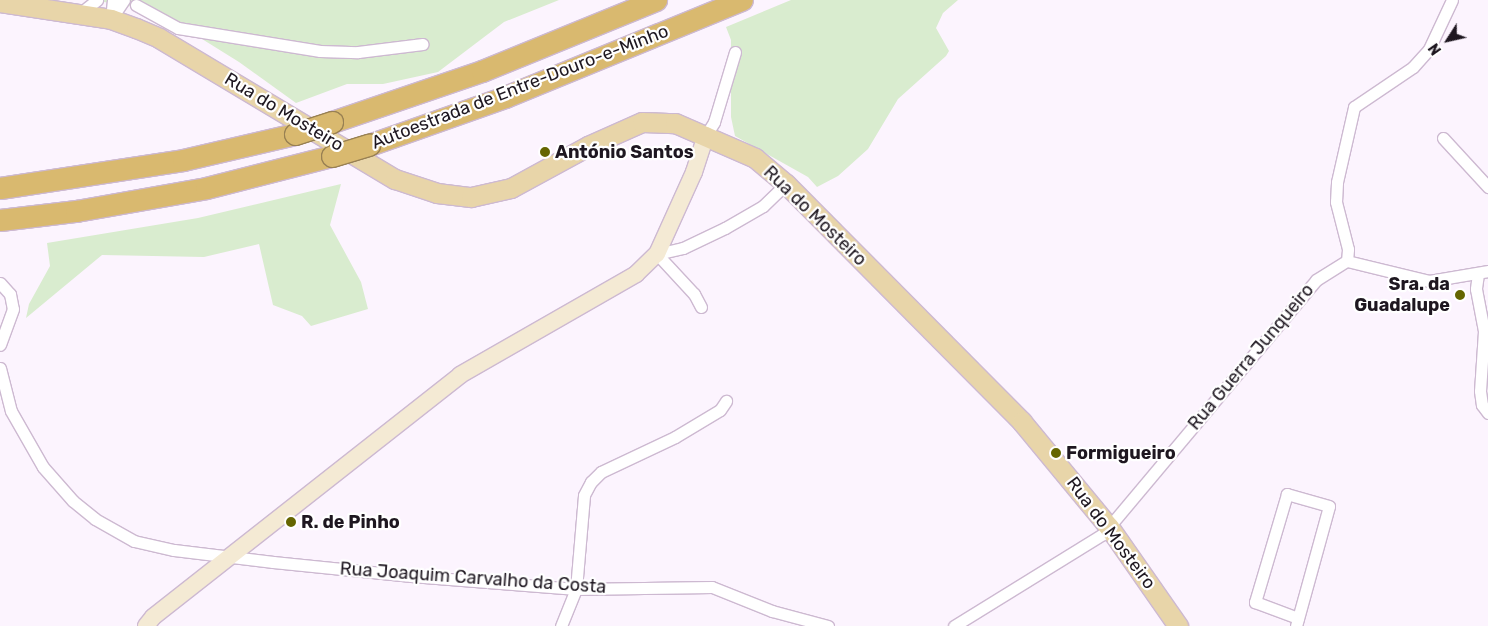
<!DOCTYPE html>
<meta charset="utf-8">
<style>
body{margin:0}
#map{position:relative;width:1488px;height:626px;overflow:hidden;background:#fcf4fe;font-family:Rubik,sans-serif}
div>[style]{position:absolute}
.green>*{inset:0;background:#d9eccf}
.roads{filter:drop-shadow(1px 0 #cdb9d1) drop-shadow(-1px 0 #cdb9d1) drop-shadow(0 1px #cdb9d1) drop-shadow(0 -1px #cdb9d1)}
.street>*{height:11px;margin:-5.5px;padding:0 5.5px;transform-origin:5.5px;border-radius:5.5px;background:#fff}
.secondary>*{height:16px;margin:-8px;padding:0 8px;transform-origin:8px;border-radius:8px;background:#f4ead4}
.primary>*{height:19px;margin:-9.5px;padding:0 9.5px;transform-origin:9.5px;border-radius:9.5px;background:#e8d5a9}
.highway>*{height:21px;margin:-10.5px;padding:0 10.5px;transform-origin:10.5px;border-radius:10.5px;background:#d9b96f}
.bridges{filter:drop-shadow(1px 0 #988053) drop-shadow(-1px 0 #988053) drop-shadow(0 1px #988053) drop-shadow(0 -1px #988053)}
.highway-bridge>*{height:21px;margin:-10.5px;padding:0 10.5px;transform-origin:10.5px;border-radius:10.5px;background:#d9b96f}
.dots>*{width:14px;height:14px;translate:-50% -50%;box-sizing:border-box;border:2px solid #fff;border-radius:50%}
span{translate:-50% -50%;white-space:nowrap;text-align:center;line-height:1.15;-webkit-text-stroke:4.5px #fff;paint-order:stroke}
.street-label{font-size:18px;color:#1e1720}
.poi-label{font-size:18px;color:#1e1720;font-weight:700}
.left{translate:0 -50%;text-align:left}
.right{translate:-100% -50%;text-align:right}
.north{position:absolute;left:1423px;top:15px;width:50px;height:50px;-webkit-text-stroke:4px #fff;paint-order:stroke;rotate:235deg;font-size:14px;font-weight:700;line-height:20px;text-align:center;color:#1e1720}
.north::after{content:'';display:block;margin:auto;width:18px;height:22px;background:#1e1720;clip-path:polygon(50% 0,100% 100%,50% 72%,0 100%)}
</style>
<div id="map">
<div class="green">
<div style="clip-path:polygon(92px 0,559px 0,504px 22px,438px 72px,383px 84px,347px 84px,296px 103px,239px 62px,157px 11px)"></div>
<div style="clip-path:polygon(791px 0,958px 0,943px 13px,936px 28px,949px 51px,946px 56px,898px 99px,868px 149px,838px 176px,817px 187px,808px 177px,735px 136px,731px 117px,731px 40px,726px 27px)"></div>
<div style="clip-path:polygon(341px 184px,330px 225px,361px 282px,368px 309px,311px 326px,302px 316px,273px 305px,259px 244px,204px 257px,102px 255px,26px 318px,29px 304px,50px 266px,47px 243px,198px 218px)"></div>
</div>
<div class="roads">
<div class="street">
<div style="left:136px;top:5px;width:48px;rotate:28.7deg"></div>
<div style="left:178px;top:28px;width:144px;rotate:9.2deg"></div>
<div style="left:320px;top:51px;width:38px;rotate:2deg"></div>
<div style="left:358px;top:52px;width:65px;rotate:-7deg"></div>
<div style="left:79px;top:14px;width:23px;rotate:-38deg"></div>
<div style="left:111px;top:19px;width:23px;rotate:-56deg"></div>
<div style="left:111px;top:19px;width:19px;rotate:-84deg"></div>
<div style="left:706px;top:135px;width:15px;rotate:-58deg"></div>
<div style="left:714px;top:122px;width:73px;rotate:-73.3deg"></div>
<div style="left:1443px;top:138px;width:67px;rotate:47.4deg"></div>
<div style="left:1347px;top:261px;width:12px;rotate:-85deg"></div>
<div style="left:1348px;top:249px;width:49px;rotate:-104.3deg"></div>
<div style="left:1336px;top:202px;width:20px;rotate:-87deg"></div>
<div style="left:1337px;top:182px;width:77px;rotate:-77.2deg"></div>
<div style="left:1354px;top:107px;width:71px;rotate:-34.1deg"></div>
<div style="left:1413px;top:67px;width:24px;rotate:-48deg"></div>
<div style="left:1429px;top:49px;width:54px;rotate:-64.9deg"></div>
<div style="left:1478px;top:274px;width:15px;rotate:98deg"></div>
<div style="left:1476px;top:289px;width:43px;rotate:79.2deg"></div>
<div style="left:1484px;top:331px;width:60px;rotate:93.8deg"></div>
<div style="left:1480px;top:391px;width:14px;rotate:82deg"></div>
<div style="left:1482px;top:405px;width:10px;rotate:53deg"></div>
<div style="left:0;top:283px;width:15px;rotate:48deg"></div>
<div style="left:10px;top:294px;width:15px;rotate:79deg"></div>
<div style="left:13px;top:309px;width:38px;rotate:110deg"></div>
<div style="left:701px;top:307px;width:15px;rotate:-118deg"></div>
<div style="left:694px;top:294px;width:54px;rotate:-132.8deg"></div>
<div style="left:657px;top:254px;width:27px;rotate:-13deg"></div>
<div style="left:683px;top:248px;width:47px;rotate:-25.5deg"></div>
<div style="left:725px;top:228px;width:44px;rotate:-30.1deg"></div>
<div style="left:763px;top:206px;width:32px;rotate:-44deg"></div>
<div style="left:0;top:368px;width:44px;rotate:75.7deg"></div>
<div style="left:11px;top:411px;width:64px;rotate:60.3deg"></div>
<div style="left:43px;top:467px;width:45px;rotate:48.6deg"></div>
<div style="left:73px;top:501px;width:28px;rotate:39deg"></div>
<div style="left:95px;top:519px;width:45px;rotate:29.4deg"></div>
<div style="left:134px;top:541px;width:41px;rotate:12.7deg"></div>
<div style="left:174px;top:550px;width:100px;rotate:6.9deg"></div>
<div style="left:273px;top:562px;width:139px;rotate:5.8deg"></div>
<div style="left:411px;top:576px;width:166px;rotate:4.5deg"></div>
<div style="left:576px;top:589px;width:136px;rotate:-0.8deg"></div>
<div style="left:712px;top:587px;width:65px;rotate:21.8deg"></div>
<div style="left:772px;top:611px;width:58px;rotate:15deg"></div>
<div style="left:561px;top:626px;width:40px;rotate:-68deg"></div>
<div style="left:576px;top:589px;width:94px;rotate:-85.1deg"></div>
<div style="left:584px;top:495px;width:15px;rotate:-62deg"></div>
<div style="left:591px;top:482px;width:14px;rotate:-45deg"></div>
<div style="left:601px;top:472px;width:82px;rotate:-25.3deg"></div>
<div style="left:675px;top:437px;width:52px;rotate:-31deg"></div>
<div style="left:720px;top:410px;width:11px;rotate:-56deg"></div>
<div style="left:954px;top:626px;width:175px;rotate:-31.7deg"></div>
<div style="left:1103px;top:534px;width:331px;rotate:-50deg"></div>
<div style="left:1316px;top:280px;width:36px;rotate:-32deg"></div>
<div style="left:1347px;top:261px;width:84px;rotate:13.7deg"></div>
<div style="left:1429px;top:281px;width:60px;rotate:-9.6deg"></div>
<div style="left:1296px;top:626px;width:124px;rotate:-74.6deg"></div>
<div style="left:1329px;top:506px;width:44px;rotate:-164.1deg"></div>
<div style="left:1287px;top:494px;width:113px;rotate:106.5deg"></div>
<div style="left:1255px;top:602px;width:46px;rotate:20.4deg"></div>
</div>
<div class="secondary">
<div style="left:146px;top:626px;width:11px;rotate:-52deg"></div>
<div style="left:153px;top:617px;width:391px;rotate:-38.2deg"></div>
<div style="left:460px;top:375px;width:203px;rotate:-29.8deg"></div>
<div style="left:636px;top:274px;width:29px;rotate:-44deg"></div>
<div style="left:657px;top:254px;width:90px;rotate:-65.7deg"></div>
<div style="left:694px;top:172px;width:39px;rotate:-72deg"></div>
</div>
<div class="primary">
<div style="left:0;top:2px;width:112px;rotate:8.7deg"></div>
<div style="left:111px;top:19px;width:27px;rotate:20deg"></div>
<div style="left:136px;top:28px;width:25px;rotate:23deg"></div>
<div style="left:159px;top:38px;width:275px;rotate:30.9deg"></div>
<div style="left:395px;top:179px;width:44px;rotate:18.4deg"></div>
<div style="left:437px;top:193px;width:34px;rotate:7deg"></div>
<div style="left:471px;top:197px;width:41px;rotate:-12.7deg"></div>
<div style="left:511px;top:188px;width:88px;rotate:-28.6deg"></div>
<div style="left:588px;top:146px;width:59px;rotate:-24deg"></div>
<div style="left:642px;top:122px;width:33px;rotate:2deg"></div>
<div style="left:675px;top:123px;width:87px;rotate:23.6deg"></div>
<div style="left:755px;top:158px;width:40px;rotate:40deg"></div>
<div style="left:786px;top:184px;width:335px;rotate:45.2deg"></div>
<div style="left:1022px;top:422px;width:136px;rotate:50.4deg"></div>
<div style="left:1109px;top:527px;width:121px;rotate:55.1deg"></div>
</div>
<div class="highway">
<div style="left:332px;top:122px;width:158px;rotate:-18.8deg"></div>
<div style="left:482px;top:71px;width:188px;rotate:-22.2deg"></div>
<div style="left:369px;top:145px;width:144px;rotate:-19.4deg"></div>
<div style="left:505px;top:97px;width:256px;rotate:-22.3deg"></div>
<div style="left:0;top:188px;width:185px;rotate:-8.7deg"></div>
<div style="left:183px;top:160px;width:115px;rotate:-13.1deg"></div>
<div style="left:0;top:220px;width:77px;rotate:-6.8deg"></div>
<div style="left:76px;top:211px;width:132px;rotate:-10deg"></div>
<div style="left:206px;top:188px;width:130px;rotate:-14.3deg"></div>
</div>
</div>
<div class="bridges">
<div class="highway-bridge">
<div style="left:295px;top:134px;width:39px;rotate:-18deg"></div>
<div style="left:332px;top:156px;width:39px;rotate:-17deg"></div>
</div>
</div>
<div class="dots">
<div style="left:545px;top:152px;background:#656500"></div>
<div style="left:1460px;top:295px;background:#656500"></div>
<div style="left:1056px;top:453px;background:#656500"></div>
<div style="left:291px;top:522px;background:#656500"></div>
</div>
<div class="street-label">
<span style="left:520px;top:87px;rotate:-21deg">Autoestrada de Entre-Douro-e-Minho</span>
<span style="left:284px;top:112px;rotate:31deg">Rua do Mosteiro</span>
<span style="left:815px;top:216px;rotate:44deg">Rua do Mosteiro</span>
<span style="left:1251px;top:357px;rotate:-50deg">Rua Guerra Junqueiro</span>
<span style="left:1111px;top:533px;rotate:53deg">Rua do Mosteiro</span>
<span style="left:473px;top:578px;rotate:4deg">Rua Joaquim Carvalho da Costa</span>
</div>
<div class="poi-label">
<span class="left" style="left:555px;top:152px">António Santos</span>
<span class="right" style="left:1450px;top:295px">Sra. da<br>Guadalupe</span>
<span class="left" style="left:1066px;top:453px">Formigueiro</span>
<span class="left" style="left:301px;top:522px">R. de Pinho</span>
</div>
<div class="north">N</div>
</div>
